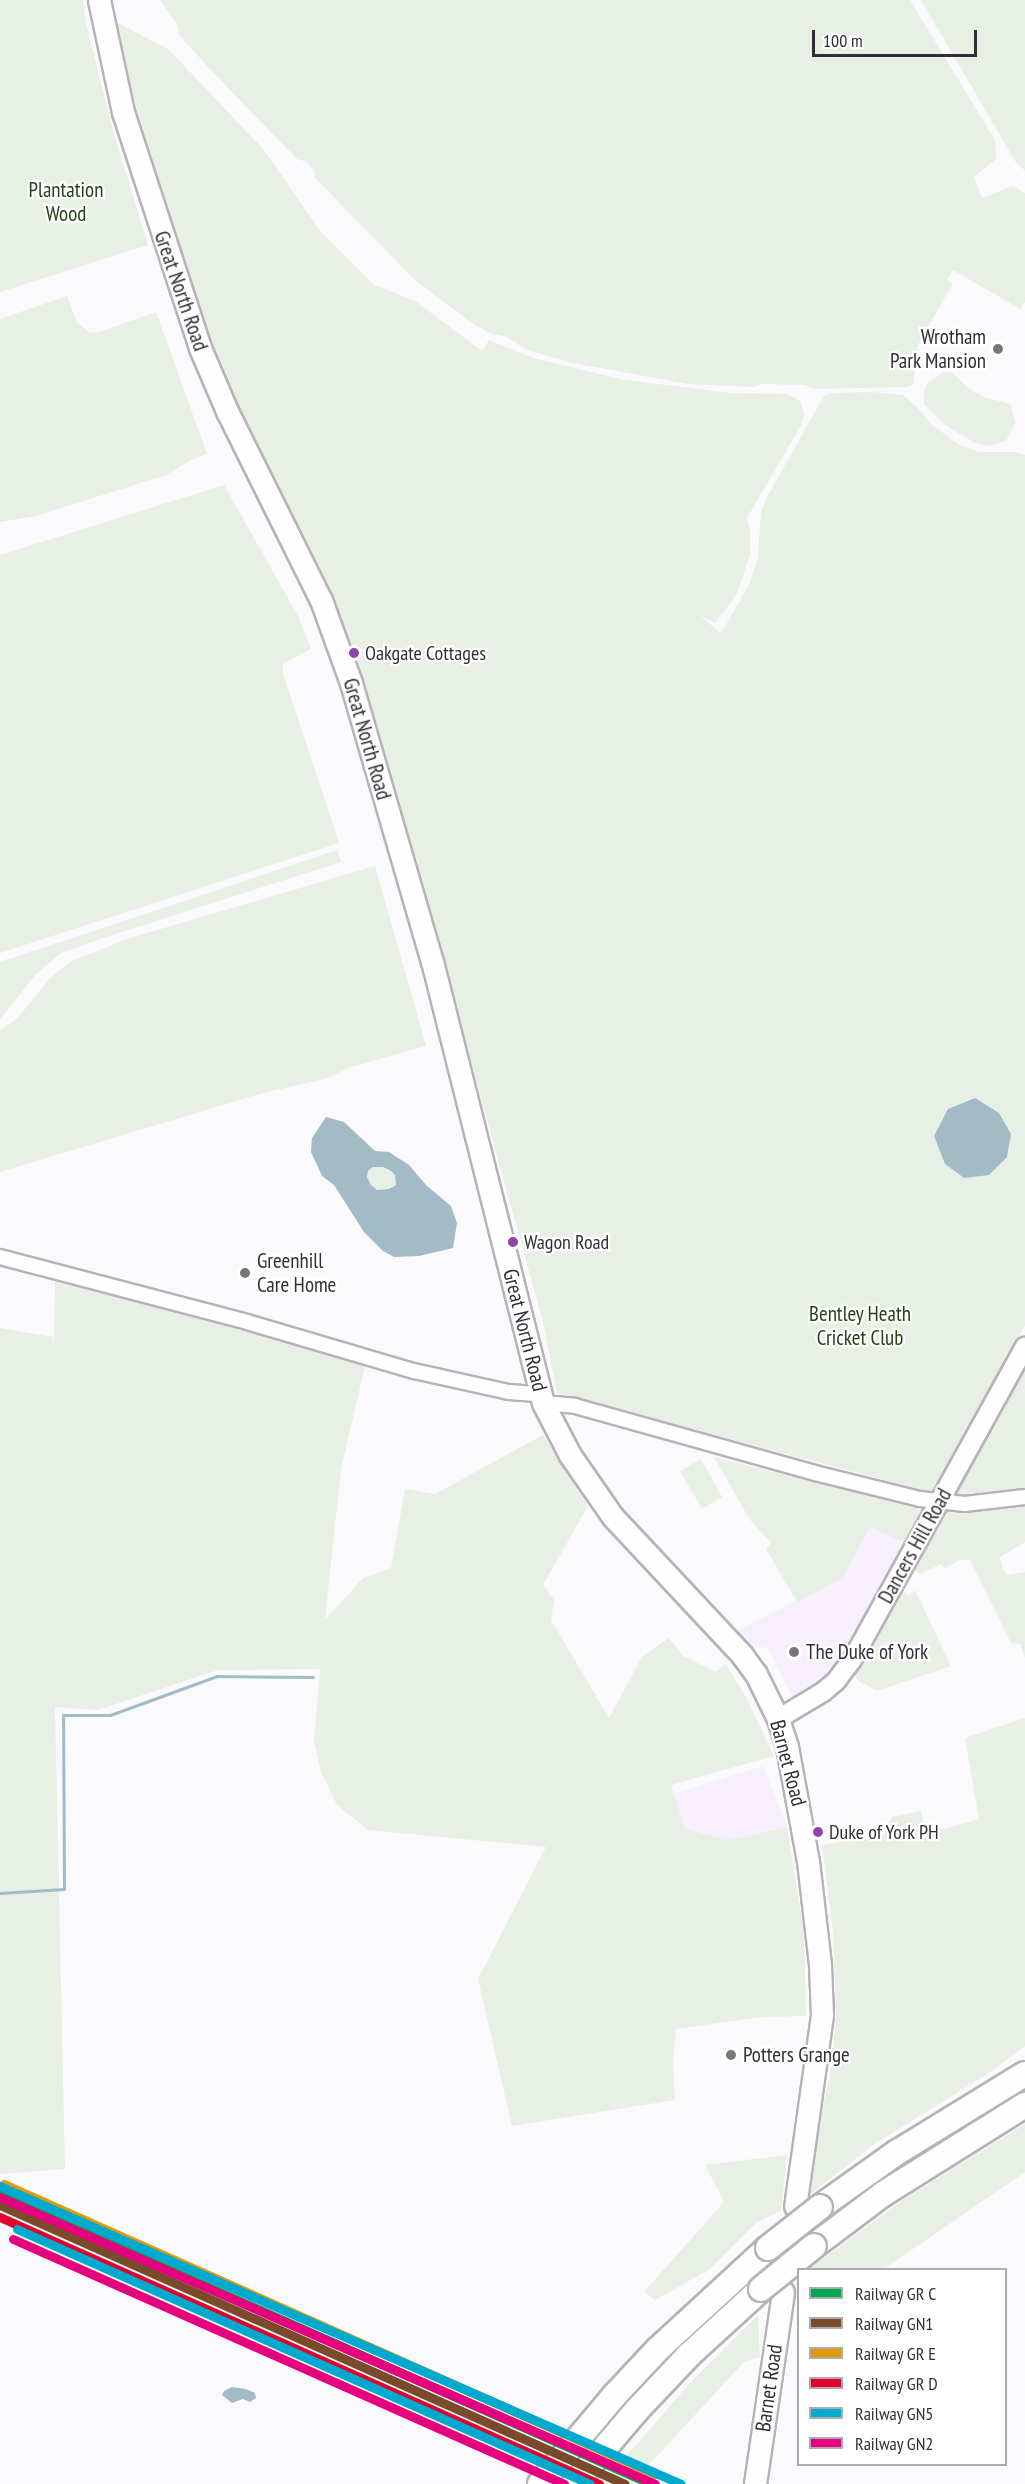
<!DOCTYPE html>
<style>
body{margin:0}
#map{position:relative;width:1025px;height:2484px;overflow:hidden;background:#faf9fb;font-family:"PT Sans Narrow",sans-serif}
div>[style]{position:absolute}
.built>*{inset:0;background:#f7effd}
.green>*{inset:0;background:#e8f0e5}
.water>*{inset:0;background:#a3bbc7}
.stream>*{height:3px;margin:-1.5px;padding:0 1.5px;transform-origin:1.5px;border-radius:1.5px;background:#a3bbc7}
.roads{filter:drop-shadow(2px 0 #b6b3b8) drop-shadow(-2px 0 #b6b3b8) drop-shadow(0 2px #b6b3b8) drop-shadow(0 -2px #b6b3b8)}
.street>*{height:14px;margin:-7px;padding:0 7px;transform-origin:7px;border-radius:7px;background:#fefefe}
.secondary>*{height:18px;margin:-9px;padding:0 9px;transform-origin:9px;border-radius:9px;background:#fefefe}
.primary>*{height:21px;margin:-10.5px;padding:0 10.5px;transform-origin:10.5px;border-radius:10.5px;background:#fefefe}
.highway>*{height:24px;margin:-12px;padding:0 12px;transform-origin:12px;border-radius:12px;background:#fefefe}
.bridges{filter:drop-shadow(2px 0 #b6b3b8) drop-shadow(-2px 0 #b6b3b8) drop-shadow(0 2px #b6b3b8) drop-shadow(0 -2px #b6b3b8)}
.highway-bridge>*{height:24px;margin:-12px;padding:0 12px;transform-origin:12px;border-radius:12px;background:#fefefe}
.rail-1>*{height:9px;margin:-4.5px;padding:0 4.5px;transform-origin:4.5px;border-radius:4.5px;background:#00a651}
.rail-2>*{height:9px;margin:-4.5px;padding:0 4.5px;transform-origin:4.5px;border-radius:4.5px;background:#7a4b2a}
.rail-3>*{height:9px;margin:-4.5px;padding:0 4.5px;transform-origin:4.5px;border-radius:4.5px;background:#e39a05}
.rail-4>*{height:9px;margin:-4.5px;padding:0 4.5px;transform-origin:4.5px;border-radius:4.5px;background:#e4002b}
.rail-5>*{height:9px;margin:-4.5px;padding:0 4.5px;transform-origin:4.5px;border-radius:4.5px;background:#00a9ce}
.rail-6>*{height:9px;margin:-4.5px;padding:0 4.5px;transform-origin:4.5px;border-radius:4.5px;background:#e5007d}
.dots>*{width:16px;height:16px;translate:-50% -50%;box-sizing:border-box;border:3px solid #fff;border-radius:50%}
span{translate:-50% -50%;white-space:nowrap;text-align:center;line-height:1.15;-webkit-text-stroke:4.5px #fff;paint-order:stroke}
.bus-label{font-size:20px;color:#332e36}
.left{translate:0 -50%;text-align:left}
.park-label{font-size:21px;color:#244118}
.street-label{font-size:21px;color:#332e36}
.poi-label{font-size:21px;color:#332e36}
.right{translate:-100% -50%;text-align:right}
.legend{position:absolute;left:797px;top:2268px;width:210px;height:198px;box-sizing:border-box;background:#fff;border:2px solid #adabaf;margin:0;padding:8px 10px;list-style:none;font-size:18px;color:#332e36}
.legend li{display:flex;align-items:center;gap:12px;height:30px}
.legend b{width:30px;border:2px solid #adabaf}
.scale{position:absolute;left:812px;top:30px;width:165px;height:27px;box-sizing:border-box;border:3px solid #332e36;border-top:0;padding-left:8px;font-size:18px;line-height:21px;white-space:nowrap;color:#332e36;-webkit-text-stroke:4px #fff;paint-order:stroke}
</style>
<div id="map">
<div class="built">
<div style="clip-path:polygon(870px 1527px,907px 1544px,829px 1680px,794px 1700px,767px 1647px,756px 1648px,736px 1631px,843px 1578px)"></div>
<div style="clip-path:polygon(763px 1766px,787px 1827px,727px 1840px,685px 1829px,673px 1794px)"></div>
</div>
<div class="green">
<div style="clip-path:polygon(0 0,83px 0,86px 23px,113px 130px,148px 245px,0 292px)"></div>
<div style="clip-path:polygon(160px 0,910px 0,995px 140px,996px 159px,974px 177px,982px 198px,1012px 186px,1025px 193px,1025px 302px,1020px 309px,953px 270px,947px 280px,953px 283px,918px 345px,913px 385px,906px 387px,813px 389px,805px 385px,761px 384px,754px 387px,688px 384px,573px 363px,528px 350px,504px 336px,492px 334px,473px 324px,416px 281px,315px 178px,314px 170px,307px 162px,297px 159px,207px 66px,179px 35px,178px 26px)"></div>
<div style="clip-path:polygon(921px 0,1025px 0,1025px 171px,1015px 161px)"></div>
<div style="clip-path:polygon(114px 21px,168px 49px,264px 150px,321px 232px,373px 284px,415px 301px,482px 351px,489px 340px,533px 358px,625px 380px,732px 393px,788px 394px,800px 401px,804px 414px,801px 425px,747px 518px,750px 529px,750px 555px,737px 594px,715px 623px,700px 616px,721px 633px,749px 585px,758px 558px,761px 512px,767px 497px,824px 396px,831px 393px,872px 392px,903px 395px,917px 407px,931px 424px,958px 444px,979px 452px,1015px 452px,1025px 455px,1025px 1325px,934px 1493px,557px 1393px,543px 1322px,422px 885px,363px 683px,344px 627px,318px 568px,234px 409px,169px 237px)"></div>
<div style="clip-path:polygon(67px 296px,77px 322px,90px 333px,99px 332px,156px 312px,207px 454px,191px 460px,166px 475px,36px 516px,0 522px,0 319px)"></div>
<div style="clip-path:polygon(944px 372px,953px 373px,969px 389px,987px 398px,1011px 404px,1015px 423px,1006px 441px,990px 446px,975px 443px,945px 425px,924px 404px,924px 391px,928px 382px)"></div>
<div style="clip-path:polygon(224px 485px,298px 616px,311px 649px,283px 664px,283px 674px,339px 843px,0 953px,0 555px)"></div>
<div style="clip-path:polygon(337px 850px,341px 862px,106px 937px,61px 953px,35px 975px,0 1020px,0 962px)"></div>
<div style="clip-path:polygon(375px 866px,426px 1046px,351px 1067px,325px 1079px,263px 1093px,0 1172px,0 1030px,17px 1019px,50px 978px,72px 961px,130px 938px)"></div>
<div style="clip-path:polygon(373px 1167px,383px 1167px,391px 1171px,395px 1175px,396px 1185px,389px 1189px,377px 1190px,371px 1185px,367px 1178px,368px 1171px)"></div>
<div style="clip-path:polygon(55px 1282px,201px 1317px,365px 1366px,341px 1469px,325px 1620px,363px 1578px,391px 1568px,405px 1489px,435px 1494px,543px 1435px,588px 1506px,543px 1585px,554px 1600px,551px 1620px,609px 1718px,642px 1657px,669px 1638px,683px 1656px,715px 1672px,726px 1664px,747px 1699px,774px 1756px,671px 1785px,685px 1829px,727px 1840px,787px 1827px,804px 1933px,806px 2016px,761px 2017px,676px 2029px,673px 2063px,675px 2100px,512px 2126px,478px 1979px,546px 1847px,368px 1830px,337px 1805px,321px 1772px,314px 1741px,320px 1669px,218px 1670px,98px 1710px,55px 1707px,65px 2169px,0 2174px,0 1328px,53px 1337px,54px 1346px)"></div>
<div style="clip-path:polygon(1025px 1363px,1025px 1490px,967px 1498px,951px 1492px)"></div>
<div style="clip-path:polygon(714px 1457px,925px 1510px,907px 1544px,870px 1527px,843px 1578px,797px 1602px,766px 1549px,771px 1543px,750px 1520px)"></div>
<div style="clip-path:polygon(701px 1459px,722px 1497px,702px 1509px,680px 1471px)"></div>
<div style="clip-path:polygon(1025px 1502px,1025px 1542px,999px 1558px,1006px 1575px,1025px 1572px,1025px 1658px,1020px 1644px,1011px 1643px,970px 1560px,960px 1560px,945px 1568px,941px 1564px,920px 1574px,910px 1567px,942px 1508px,956px 1510px)"></div>
<div style="clip-path:polygon(899px 1589px,909px 1596px,915px 1590px,951px 1666px,877px 1691px,857px 1680px,853px 1670px)"></div>
<div style="clip-path:polygon(1025px 1718px,1025px 2046px,986px 2075px,876px 2143px,808px 2196px,816px 2136px,832px 2065px,836px 2018px,833px 1934px,822px 1845px,883px 1835px,892px 1817px,921px 1811px,925px 1834px,979px 1819px,965px 1738px)"></div>
<div style="clip-path:polygon(1025px 2124px,1025px 2172px,884px 2269px,809px 2269px,903px 2200px)"></div>
<div style="clip-path:polygon(787px 2155px,781px 2211px,756px 2223px,710px 2269px,655px 2300px,644px 2292px,724px 2202px,705px 2165px)"></div>
<div style="clip-path:polygon(758px 2315px,760px 2357px,744px 2362px,631px 2484px,602px 2484px,689px 2384px)"></div>
</div>
<div class="water">
<div style="clip-path:polygon(975px 1098px,999px 1113px,1011px 1134px,1007px 1157px,989px 1175px,964px 1178px,945px 1164px,934px 1136px,948px 1109px)"></div>
<div style="clip-path:polygon(evenodd,326px 1117px,344px 1122px,375px 1151px,389px 1152px,409px 1165px,427px 1186px,451px 1206px,457px 1223px,453px 1248px,419px 1256px,394px 1257px,383px 1251px,364px 1232px,334px 1185px,322px 1176px,311px 1152px,312px 1138px,326px 1117px,373px 1167px,383px 1167px,391px 1171px,395px 1175px,396px 1185px,389px 1189px,377px 1190px,371px 1185px,367px 1177px,368px 1171px,373px 1167px)"></div>
<div style="clip-path:polygon(232px 2387px,246px 2389px,255px 2393px,256px 2398px,250px 2402px,243px 2399px,232px 2403px,222px 2395px,224px 2391px)"></div>
</div>
<div class="stream">
<div style="left:0;top:1893px;width:64px;rotate:-3.6deg"></div>
<div style="left:64px;top:1889px;width:174px;rotate:-90.3deg"></div>
<div style="left:63px;top:1715px;width:47px"></div>
<div style="left:110px;top:1715px;width:114px;rotate:-20deg"></div>
<div style="left:217px;top:1676px;width:96px;rotate:0.6deg"></div>
</div>
<div class="roads">
<div class="street">
<div style="left:0;top:1257px;width:255px;rotate:14.7deg"></div>
<div style="left:247px;top:1322px;width:174px;rotate:16.4deg"></div>
<div style="left:414px;top:1371px;width:97px;rotate:12.5deg"></div>
<div style="left:509px;top:1392px;width:31px;rotate:4deg"></div>
<div style="left:543px;top:1403px;width:32px;rotate:5deg"></div>
<div style="left:575px;top:1406px;width:249px;rotate:15.6deg"></div>
<div style="left:815px;top:1473px;width:108px;rotate:13.9deg"></div>
<div style="left:920px;top:1499px;width:45px;rotate:6.3deg"></div>
<div style="left:965px;top:1504px;width:60px;rotate:-6.7deg"></div>
</div>
<div class="secondary">
<div style="left:778px;top:1719px;width:52px;rotate:-31deg"></div>
<div style="left:823px;top:1692px;width:17px;rotate:-40deg"></div>
<div style="left:836px;top:1681px;width:26px;rotate:-53deg"></div>
<div style="left:852px;top:1660px;width:358px;rotate:-61.1deg"></div>
</div>
<div class="primary">
<div style="left:99px;top:0;width:115px;rotate:77.9deg"></div>
<div style="left:123px;top:112px;width:248px;rotate:71.9deg"></div>
<div style="left:200px;top:348px;width:69px;rotate:66.8deg"></div>
<div style="left:227px;top:411px;width:211px;rotate:63.6deg"></div>
<div style="left:321px;top:600px;width:88px;rotate:70.1deg"></div>
<div style="left:351px;top:683px;width:290px;rotate:73.8deg"></div>
<div style="left:432px;top:961px;width:456px;rotate:75.9deg"></div>
<div style="left:543px;top:1403px;width:59px;rotate:62.6deg"></div>
<div style="left:570px;top:1455px;width:75px;rotate:55.3deg"></div>
<div style="left:613px;top:1517px;width:189px;rotate:46.9deg"></div>
<div style="left:742px;top:1655px;width:24px;rotate:54deg"></div>
<div style="left:756px;top:1674px;width:50px;rotate:63.9deg"></div>
<div style="left:778px;top:1719px;width:29px;rotate:72deg"></div>
<div style="left:787px;top:1747px;width:116px;rotate:79.6deg"></div>
<div style="left:808px;top:1861px;width:105px;rotate:83.4deg"></div>
<div style="left:820px;top:1965px;width:50px;rotate:87.7deg"></div>
<div style="left:822px;top:2015px;width:193px;rotate:98deg"></div>
<div style="left:755px;top:2484px;width:194px;rotate:-81.7deg"></div>
</div>
<div class="highway">
<div style="left:820px;top:2207px;width:93px;rotate:-35.4deg"></div>
<div style="left:896px;top:2153px;width:151px;rotate:-31.5deg"></div>
<div style="left:814px;top:2246px;width:86px;rotate:-37deg"></div>
<div style="left:883px;top:2194px;width:168px;rotate:-32.1deg"></div>
<div style="left:540px;top:2484px;width:115px;rotate:-49.9deg"></div>
<div style="left:614px;top:2396px;width:64px;rotate:-46.9deg"></div>
<div style="left:658px;top:2349px;width:149px;rotate:-42.6deg"></div>
<div style="left:574px;top:2484px;width:97px;rotate:-49.6deg"></div>
<div style="left:637px;top:2410px;width:76px;rotate:-46.6deg"></div>
<div style="left:689px;top:2355px;width:98px;rotate:-42.5deg"></div>
</div>
</div>
<div class="bridges">
<div class="highway-bridge">
<div style="left:768px;top:2248px;width:66px;rotate:-38.3deg"></div>
<div style="left:761px;top:2289px;width:68px;rotate:-39.1deg"></div>
</div>
</div>
<div class="rail-1">
<div style="left:0;top:2194px;width:713px;rotate:24.01deg"></div>
</div>
<div class="rail-2">
<div style="left:0;top:2205px;width:684px;rotate:24.06deg"></div>
</div>
<div class="rail-3">
<div style="left:4px;top:2184px;width:713px;rotate:24.01deg"></div>
</div>
<div class="rail-4">
<div style="left:0;top:2217px;width:656px;rotate:24.02deg"></div>
</div>
<div class="rail-5">
<div style="left:0;top:2186px;width:743px;rotate:23.63deg"></div>
<div style="left:17px;top:2229px;width:627px;rotate:23.99deg"></div>
</div>
<div class="rail-6">
<div style="left:0;top:2197px;width:715px;rotate:23.66deg"></div>
<div style="left:13px;top:2239px;width:603px;rotate:23.97deg"></div>
</div>
<div class="dots">
<div style="left:998px;top:349px;background:#79757b"></div>
<div style="left:354px;top:653px;background:#8e44ad"></div>
<div style="left:513px;top:1242px;background:#8e44ad"></div>
<div style="left:245px;top:1273px;background:#79757b"></div>
<div style="left:794px;top:1652px;background:#79757b"></div>
<div style="left:818px;top:1832px;background:#8e44ad"></div>
<div style="left:731px;top:2055px;background:#79757b"></div>
</div>
<div class="bus-label">
<span class="left" style="left:365px;top:653px">Oakgate Cottages</span>
<span class="left" style="left:524px;top:1242px">Wagon Road</span>
<span class="left" style="left:829px;top:1832px">Duke of York PH</span>
</div>
<div class="park-label">
<span style="left:66px;top:202px">Plantation<br>Wood</span>
<span style="left:860px;top:1326px">Bentley Heath<br>Cricket Club</span>
</div>
<div class="street-label">
<span style="left:181px;top:291px;rotate:71deg">Great North Road</span>
<span style="left:367px;top:739px;rotate:74deg">Great North Road</span>
<span style="left:525px;top:1330px;rotate:76deg">Great North Road</span>
<span style="left:915px;top:1546px;rotate:-61deg">Dancers Hill Road</span>
<span style="left:788px;top:1763px;rotate:75deg">Barnet Road</span>
<span style="left:769px;top:2388px;rotate:-82deg">Barnet Road</span>
</div>
<div class="poi-label">
<span class="right" style="left:986px;top:349px">Wrotham<br>Park Mansion</span>
<span class="left" style="left:257px;top:1273px">Greenhill<br>Care Home</span>
<span class="left" style="left:806px;top:1652px">The Duke of York</span>
<span class="left" style="left:743px;top:2055px">Potters Grange</span>
</div>
<ul class="legend">
<li><b style="height:8px;background:#00a651"></b>Railway GR C</li>
<li><b style="height:8px;background:#7a4b2a"></b>Railway GN1</li>
<li><b style="height:8px;background:#e39a05"></b>Railway GR E</li>
<li><b style="height:8px;background:#e4002b"></b>Railway GR D</li>
<li><b style="height:8px;background:#00a9ce"></b>Railway GN5</li>
<li><b style="height:8px;background:#e5007d"></b>Railway GN2</li>
</ul>
<div class="scale">100 m</div>
</div>
